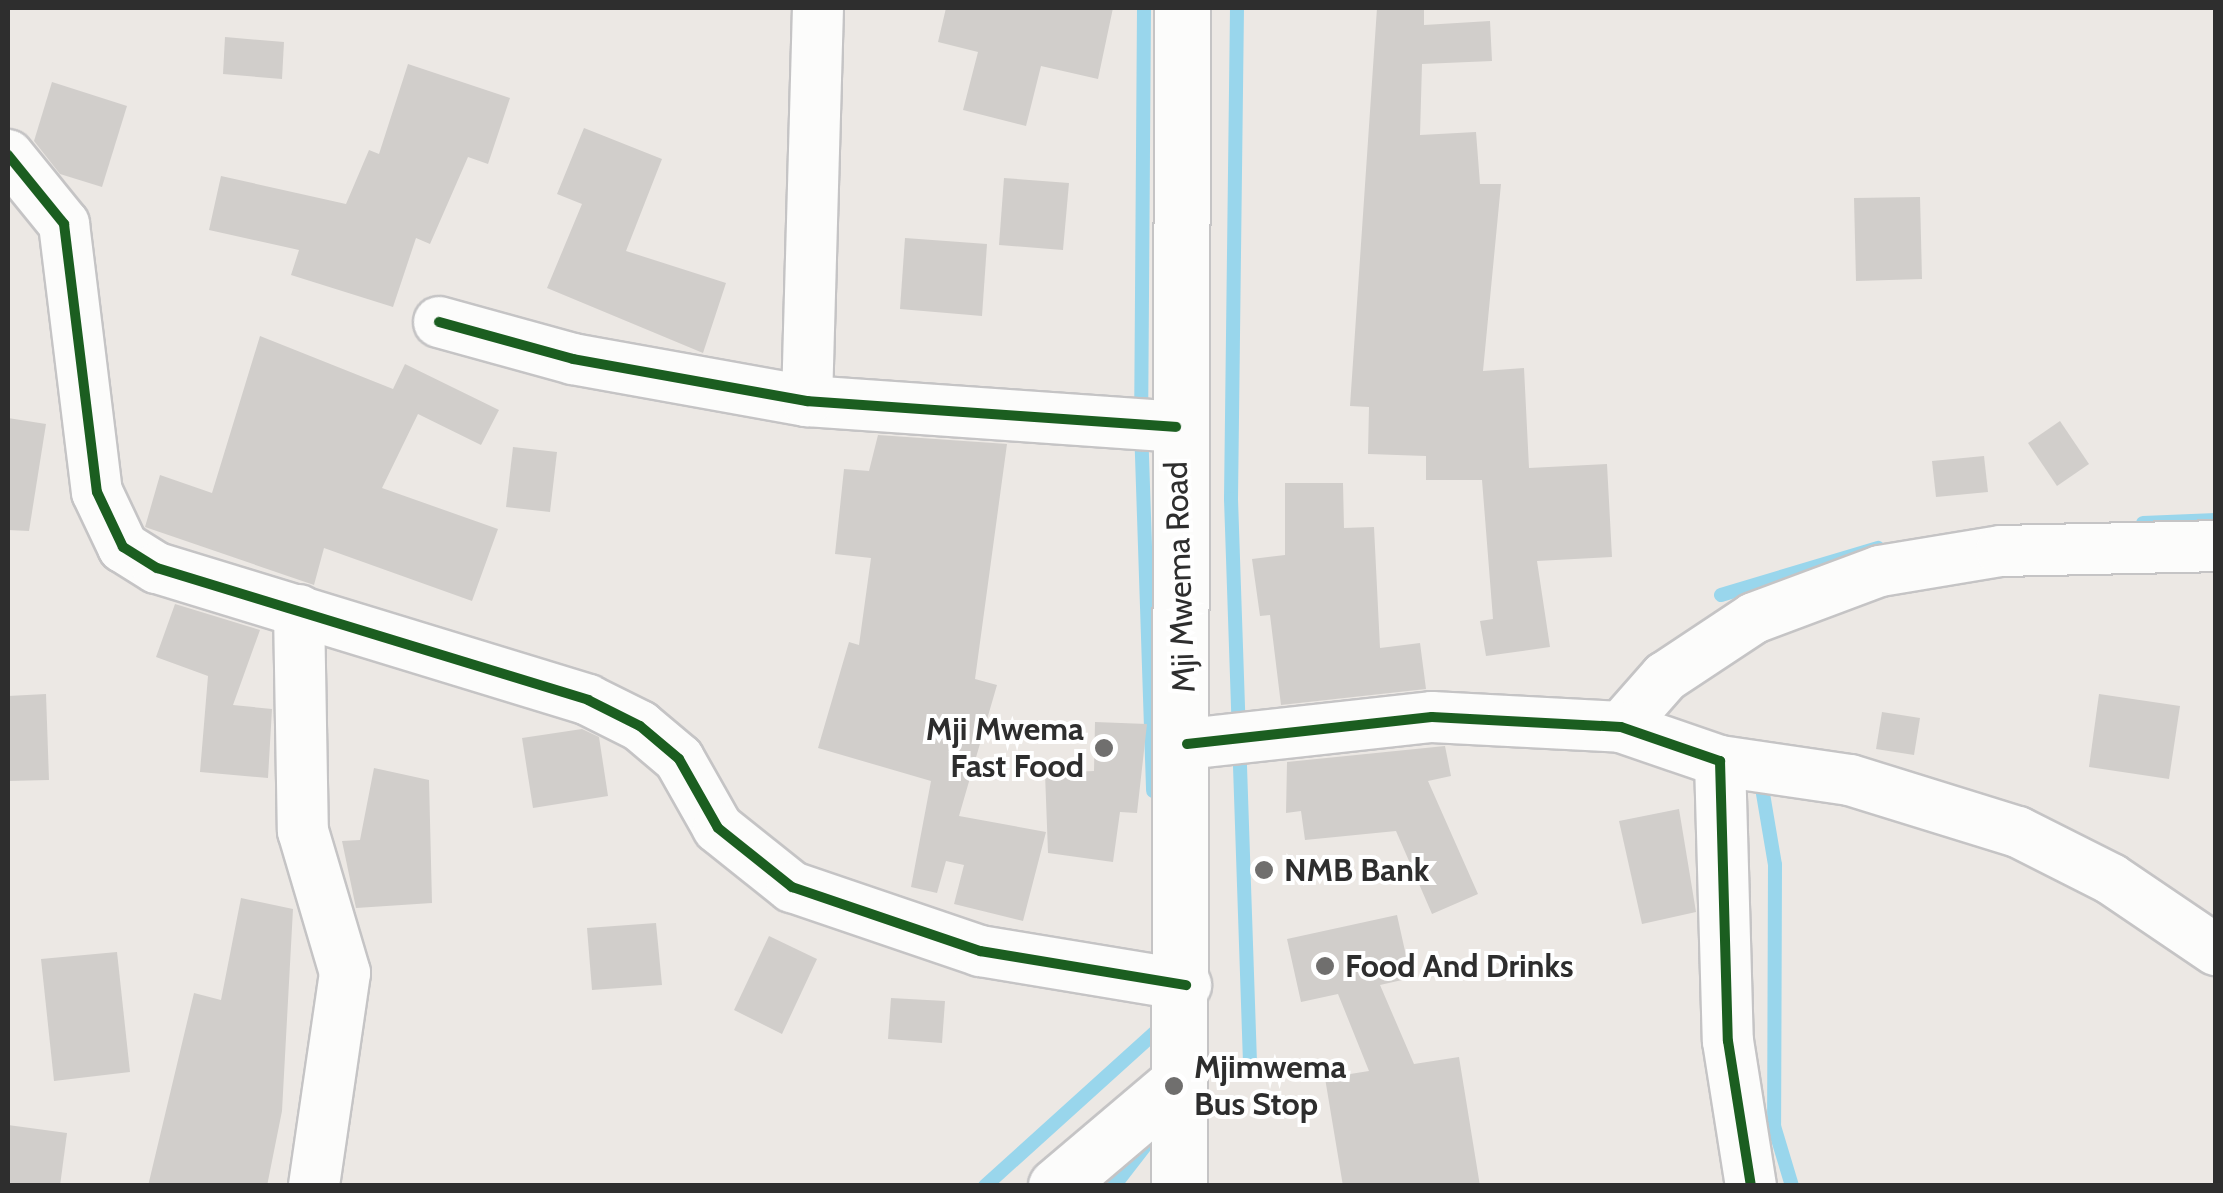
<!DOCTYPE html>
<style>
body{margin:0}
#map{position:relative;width:2223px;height:1193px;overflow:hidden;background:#ece8e4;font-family:Cabin,sans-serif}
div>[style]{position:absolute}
.stream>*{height:14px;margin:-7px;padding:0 7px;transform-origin:7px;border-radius:7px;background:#99d6ec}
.building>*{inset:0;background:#d1cecb}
.roads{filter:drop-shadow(2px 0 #c5c4c5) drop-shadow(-2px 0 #c5c4c5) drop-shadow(0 2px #c5c4c5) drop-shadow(0 -2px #c5c4c5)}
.minor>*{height:50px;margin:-25px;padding:0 25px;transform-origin:25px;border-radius:25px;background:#fcfcfb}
.secondary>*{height:55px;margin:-27.5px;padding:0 27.5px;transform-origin:27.5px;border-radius:27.5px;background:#fcfcfb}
.cycleway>*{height:10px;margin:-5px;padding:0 5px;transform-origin:5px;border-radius:5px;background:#1b5e20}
.dots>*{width:28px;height:28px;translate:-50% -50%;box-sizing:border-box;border:5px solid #fff;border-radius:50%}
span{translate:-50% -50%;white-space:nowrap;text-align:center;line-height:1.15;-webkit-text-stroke:8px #fff;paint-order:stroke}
.street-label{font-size:32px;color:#2e2e2e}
.poi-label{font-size:32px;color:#2e2e2e;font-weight:700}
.right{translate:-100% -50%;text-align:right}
.left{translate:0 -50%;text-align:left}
.frame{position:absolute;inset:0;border:10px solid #2e2e2e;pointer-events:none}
</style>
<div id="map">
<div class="stream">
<div style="left:1144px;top:8px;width:418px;rotate:90.4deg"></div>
<div style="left:1141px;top:426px;width:365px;rotate:88.1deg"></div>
<div style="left:1237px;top:8px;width:491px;rotate:90.7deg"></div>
<div style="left:1231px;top:499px;width:564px;rotate:88.07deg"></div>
<div style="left:2143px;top:523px;width:73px;rotate:-2.4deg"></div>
<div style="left:1721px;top:595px;width:164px;rotate:-16.7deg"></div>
<div style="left:1760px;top:776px;width:90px;rotate:80.4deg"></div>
<div style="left:1775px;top:865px;width:261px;rotate:90.2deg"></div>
<div style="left:1774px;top:1126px;width:63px;rotate:73.3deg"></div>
<div style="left:985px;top:1186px;width:236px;rotate:-42.1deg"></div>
<div style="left:1114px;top:1186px;width:73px;rotate:-52.2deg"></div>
</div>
<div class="building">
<div style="clip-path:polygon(946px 8px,1113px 8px,1098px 79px,1041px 66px,1026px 126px,963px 110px,978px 52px,938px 42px)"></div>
<div style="clip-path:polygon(1377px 8px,1424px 8px,1424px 25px,1490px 21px,1492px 61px,1422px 64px,1420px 135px,1476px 132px,1480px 184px,1501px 184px,1483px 371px,1524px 368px,1529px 468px,1607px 464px,1612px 557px,1537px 561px,1550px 647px,1486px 656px,1480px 621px,1493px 619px,1482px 480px,1426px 480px,1426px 456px,1368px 454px,1369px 407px,1350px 406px)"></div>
<div style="clip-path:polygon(225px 37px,284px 42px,282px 79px,223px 74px)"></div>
<div style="clip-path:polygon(408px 64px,510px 98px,488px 164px,468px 157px,430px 244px,416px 238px,393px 307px,291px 275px,299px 250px,209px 230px,221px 176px,346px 204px,369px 150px,379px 154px)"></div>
<div style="clip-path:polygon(52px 82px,127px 106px,102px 187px,60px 174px,34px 141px)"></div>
<div style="clip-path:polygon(584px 128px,662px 159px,626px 251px,726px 283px,703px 353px,547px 288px,582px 204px,557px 194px)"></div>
<div style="clip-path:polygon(1004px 178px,1069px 183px,1063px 250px,999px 245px)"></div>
<div style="clip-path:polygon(1920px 197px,1922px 279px,1856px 281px,1854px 198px)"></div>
<div style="clip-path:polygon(905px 238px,987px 244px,982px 316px,900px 309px)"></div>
<div style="clip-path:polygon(260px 336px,393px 389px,405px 364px,499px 410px,481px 445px,418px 414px,382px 488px,498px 529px,472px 601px,324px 548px,314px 585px,145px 527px,160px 475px,212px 493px)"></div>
<div style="clip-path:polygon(8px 418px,46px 424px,29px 531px,8px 530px)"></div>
<div style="clip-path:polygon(2060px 421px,2089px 464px,2057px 486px,2028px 443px)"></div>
<div style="clip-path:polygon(878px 435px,1007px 444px,975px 679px,997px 685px,959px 816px,1046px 832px,1023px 921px,954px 904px,964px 865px,946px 861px,937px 893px,911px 887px,931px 781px,818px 748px,849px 642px,859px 645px,871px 558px,835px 554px,844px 469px,869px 471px)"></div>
<div style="clip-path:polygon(513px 447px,557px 452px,550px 512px,506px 507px)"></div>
<div style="clip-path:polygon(1984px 456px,1988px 492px,1936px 497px,1932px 461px)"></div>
<div style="clip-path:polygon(1285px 483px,1343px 483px,1344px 528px,1374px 527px,1380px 648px,1420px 643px,1426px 689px,1281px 705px,1270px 615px,1260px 616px,1252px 559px,1285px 555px)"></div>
<div style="clip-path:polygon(175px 604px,260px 630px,233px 705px,272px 709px,268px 778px,200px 772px,208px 676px,156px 657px)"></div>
<div style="clip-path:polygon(46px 694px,49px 780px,8px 781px,8px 696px)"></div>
<div style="clip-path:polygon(2099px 694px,2180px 706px,2169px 779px,2089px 767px)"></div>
<div style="clip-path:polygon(1882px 712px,1920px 718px,1914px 755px,1876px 749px)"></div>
<div style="clip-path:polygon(1095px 722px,1147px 724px,1137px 813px,1120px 812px,1113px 862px,1048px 853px,1045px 773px,1094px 771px)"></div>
<div style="clip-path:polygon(582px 729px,599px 737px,608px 796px,533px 808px,522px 738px)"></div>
<div style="clip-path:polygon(1445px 746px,1451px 776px,1428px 781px,1478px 894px,1432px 914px,1396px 831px,1305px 840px,1301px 811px,1286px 813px,1287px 762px)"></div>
<div style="clip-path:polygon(374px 768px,429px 780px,432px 903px,356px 908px,342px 841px,360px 840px)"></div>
<div style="clip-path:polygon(1679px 809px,1696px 912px,1642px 924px,1619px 821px)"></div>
<div style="clip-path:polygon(241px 898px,293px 909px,282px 1111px,267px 1186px,148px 1186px,194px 993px,221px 1000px)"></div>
<div style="clip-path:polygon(1397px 915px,1411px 978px,1380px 985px,1414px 1064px,1459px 1057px,1480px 1186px,1343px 1186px,1325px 1078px,1369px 1071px,1338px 994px,1301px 1002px,1287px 939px)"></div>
<div style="clip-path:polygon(656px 923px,662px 985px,592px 990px,587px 928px)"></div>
<div style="clip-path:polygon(769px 936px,817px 959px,782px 1034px,734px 1010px)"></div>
<div style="clip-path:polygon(117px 952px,130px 1072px,54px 1081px,41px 959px)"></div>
<div style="clip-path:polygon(891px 998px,945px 1001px,942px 1043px,888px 1039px)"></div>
<div style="clip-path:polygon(8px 1125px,67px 1133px,60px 1186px,8px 1186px)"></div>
</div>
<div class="roads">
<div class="minor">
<div style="left:8px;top:155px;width:89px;rotate:50.9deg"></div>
<div style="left:64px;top:224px;width:270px;rotate:83deg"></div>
<div style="left:97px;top:492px;width:61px;rotate:64.7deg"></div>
<div style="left:123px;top:547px;width:40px;rotate:32deg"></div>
<div style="left:157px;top:568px;width:451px;rotate:17deg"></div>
<div style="left:588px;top:700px;width:58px;rotate:26.6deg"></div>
<div style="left:640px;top:726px;width:51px;rotate:40.2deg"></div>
<div style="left:679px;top:759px;width:79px;rotate:60.5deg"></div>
<div style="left:718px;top:828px;width:95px;rotate:38.6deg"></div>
<div style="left:792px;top:887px;width:199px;rotate:18.8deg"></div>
<div style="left:980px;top:951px;width:209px;rotate:9.4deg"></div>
<div style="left:439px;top:322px;width:139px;rotate:15.4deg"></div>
<div style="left:573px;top:359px;width:238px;rotate:10.2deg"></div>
<div style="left:807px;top:401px;width:370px;rotate:4deg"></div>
<div style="left:807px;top:401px;width:393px;rotate:-88.4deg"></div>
<div style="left:299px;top:610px;width:221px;rotate:89deg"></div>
<div style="left:303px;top:831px;width:148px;rotate:73.5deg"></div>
<div style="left:345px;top:973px;width:215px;rotate:98.3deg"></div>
<div style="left:1621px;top:727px;width:67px;rotate:-48.7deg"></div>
<div style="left:1665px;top:677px;width:107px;rotate:-33.5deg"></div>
<div style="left:1754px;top:618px;width:134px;rotate:-20.5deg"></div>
<div style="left:1880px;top:571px;width:123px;rotate:-9.4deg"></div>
<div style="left:2001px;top:551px;width:215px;rotate:-1.3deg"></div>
<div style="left:1187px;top:744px;width:246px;rotate:-6.3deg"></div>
<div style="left:1432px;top:717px;width:189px;rotate:3deg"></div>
<div style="left:1621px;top:727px;width:105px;rotate:19deg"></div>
<div style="left:1720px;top:761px;width:280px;rotate:88.4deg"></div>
<div style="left:1728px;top:1041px;width:147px;rotate:81deg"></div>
<div style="left:1720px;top:761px;width:131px;rotate:8.3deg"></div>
<div style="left:1850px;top:780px;width:176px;rotate:17.2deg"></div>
<div style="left:2018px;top:832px;width:104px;rotate:26.8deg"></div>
<div style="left:2111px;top:879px;width:127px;rotate:34.1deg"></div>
</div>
<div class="secondary">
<div style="left:1056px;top:1186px;width:155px;rotate:-40.3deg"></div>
<div style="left:1179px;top:1186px;width:1178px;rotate:-89.85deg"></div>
</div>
</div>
<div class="cycleway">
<div style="left:8px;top:155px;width:89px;rotate:50.9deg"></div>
<div style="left:64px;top:224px;width:270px;rotate:83deg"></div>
<div style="left:97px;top:492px;width:61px;rotate:64.7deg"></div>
<div style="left:123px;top:547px;width:40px;rotate:32deg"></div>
<div style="left:157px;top:568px;width:451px;rotate:17deg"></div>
<div style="left:588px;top:700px;width:58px;rotate:26.6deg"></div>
<div style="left:640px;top:726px;width:51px;rotate:40.2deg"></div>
<div style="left:679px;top:759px;width:79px;rotate:60.5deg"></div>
<div style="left:718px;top:828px;width:95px;rotate:38.6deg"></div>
<div style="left:792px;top:887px;width:199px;rotate:18.8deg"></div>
<div style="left:980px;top:951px;width:209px;rotate:9.4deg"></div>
<div style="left:439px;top:322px;width:139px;rotate:15.4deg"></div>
<div style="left:573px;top:359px;width:238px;rotate:10.2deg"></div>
<div style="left:807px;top:401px;width:370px;rotate:4deg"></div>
<div style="left:1187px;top:744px;width:246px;rotate:-6.3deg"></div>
<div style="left:1432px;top:717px;width:189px;rotate:3deg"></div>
<div style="left:1621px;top:727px;width:105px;rotate:19deg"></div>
<div style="left:1720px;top:761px;width:280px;rotate:88.4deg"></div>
<div style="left:1728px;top:1041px;width:147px;rotate:81deg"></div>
</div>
<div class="dots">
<div style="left:1104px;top:748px;background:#706f6e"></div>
<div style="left:1264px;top:870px;background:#706f6e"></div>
<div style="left:1325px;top:966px;background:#706f6e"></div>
<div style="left:1174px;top:1086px;background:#706f6e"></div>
</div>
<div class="street-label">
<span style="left:1180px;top:577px;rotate:-92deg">Mji Mwema Road</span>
</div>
<div class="poi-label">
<span class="right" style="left:1084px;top:748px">Mji Mwema<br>Fast Food</span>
<span class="left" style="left:1284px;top:870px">NMB Bank</span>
<span class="left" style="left:1345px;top:966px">Food And Drinks</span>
<span class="left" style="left:1194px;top:1086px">Mjimwema<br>Bus Stop</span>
</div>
<div class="frame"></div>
</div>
